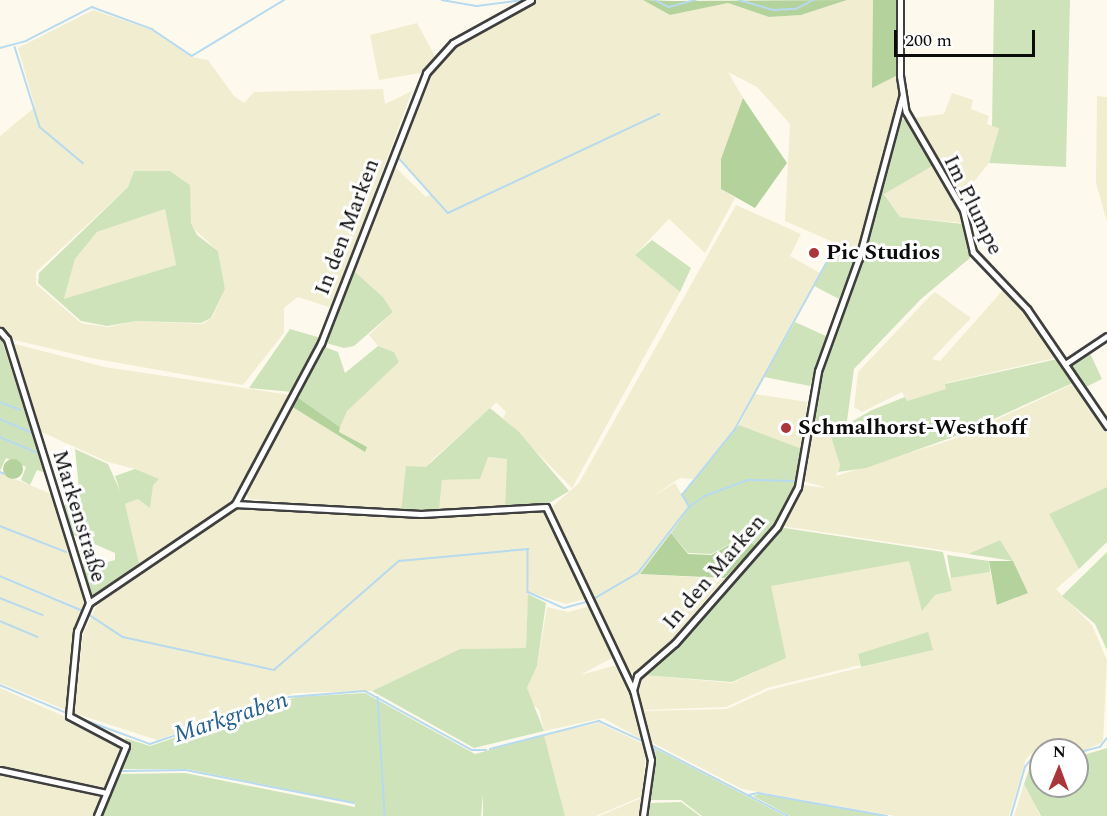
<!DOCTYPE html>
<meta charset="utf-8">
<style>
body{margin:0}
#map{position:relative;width:1107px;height:816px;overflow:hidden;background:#fdfaed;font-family:Spectral,serif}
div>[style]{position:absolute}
.farmland>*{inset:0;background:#f0edd0}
.green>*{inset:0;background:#cfe3ba}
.forest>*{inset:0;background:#b4d29c}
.round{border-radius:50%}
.stream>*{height:1.5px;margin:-0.75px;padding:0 0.75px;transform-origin:0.75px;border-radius:0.75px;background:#b7daee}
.roads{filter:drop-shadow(2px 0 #3f3f3f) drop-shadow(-2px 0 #3f3f3f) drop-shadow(0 2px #3f3f3f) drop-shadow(0 -2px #3f3f3f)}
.minor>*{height:5px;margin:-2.5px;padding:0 2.5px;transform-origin:2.5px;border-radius:2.5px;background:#fff}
.dots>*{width:16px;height:16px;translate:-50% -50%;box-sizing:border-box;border:3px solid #fff;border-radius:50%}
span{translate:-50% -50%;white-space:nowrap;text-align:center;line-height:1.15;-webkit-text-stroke:6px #fff;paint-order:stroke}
.street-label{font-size:22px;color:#0c0c0c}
.poi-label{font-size:22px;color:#0c0c0c;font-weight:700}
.left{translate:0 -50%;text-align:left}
.water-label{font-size:24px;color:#25608e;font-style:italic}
.north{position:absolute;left:1029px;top:738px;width:60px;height:60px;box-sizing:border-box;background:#fff;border:2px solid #9e9e9e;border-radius:50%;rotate:1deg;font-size:16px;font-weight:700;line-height:24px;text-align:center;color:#0c0c0c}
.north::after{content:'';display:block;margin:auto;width:21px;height:27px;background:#aa353a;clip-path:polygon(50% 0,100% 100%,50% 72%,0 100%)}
.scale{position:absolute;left:894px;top:30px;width:141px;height:27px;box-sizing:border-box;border:3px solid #0c0c0c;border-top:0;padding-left:8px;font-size:18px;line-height:21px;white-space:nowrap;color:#0c0c0c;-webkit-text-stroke:4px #fff;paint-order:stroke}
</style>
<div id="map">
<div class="farmland">
<div style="clip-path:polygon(537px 0,643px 0,670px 15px,728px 3px,769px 17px,801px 15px,847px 0,873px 0,872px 87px,898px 75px,898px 97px,858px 253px,785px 221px,790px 124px,757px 87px,728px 72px,743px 98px,721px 159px,721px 189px,735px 198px,705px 253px,669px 219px,635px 255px,680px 292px,572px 488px,503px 418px,506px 412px,494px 400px,496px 403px,431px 461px,401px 512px,249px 499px,246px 493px,291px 406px,364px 451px,367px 447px,338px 432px,346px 411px,399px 362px,394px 352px,378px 346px,369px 335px,393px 312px,383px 297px,354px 271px,394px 166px,426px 197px,431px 194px,399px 158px,434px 71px,449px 53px,485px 27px)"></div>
<div style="clip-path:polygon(evenodd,93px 10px,152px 30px,191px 57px,208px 60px,234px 96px,244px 103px,254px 92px,383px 89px,385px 104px,412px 91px,332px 308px,298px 297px,284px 308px,284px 333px,243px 385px,91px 358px,10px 339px,0 329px,0 136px,35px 107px,18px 48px,93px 10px,134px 171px,173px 173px,190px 185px,188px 212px,193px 228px,218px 251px,225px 289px,212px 318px,202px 324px,137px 321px,108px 327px,81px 323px,36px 284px,36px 272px,128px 187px,134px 171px)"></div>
<div style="clip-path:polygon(417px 23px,435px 56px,426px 72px,379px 80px,370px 35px)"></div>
<div style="clip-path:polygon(952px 93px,973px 100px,971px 109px,989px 116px,987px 124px,999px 128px,989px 163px,960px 199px,913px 118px,944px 114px)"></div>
<div style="clip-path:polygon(1097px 96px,1107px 97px,1107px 222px,1096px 183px)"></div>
<div style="clip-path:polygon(934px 165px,960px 211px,963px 223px,900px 217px,884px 193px)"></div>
<div style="clip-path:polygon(736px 205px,801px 234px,790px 256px,820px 273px,735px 428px,693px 479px,680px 478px,650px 498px,675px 483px,689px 508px,640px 574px,724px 579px,672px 639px,639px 671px,630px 673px,622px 667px,551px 508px,579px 483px)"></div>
<div style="clip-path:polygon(165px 209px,176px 265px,64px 300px,75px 259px,97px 232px)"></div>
<div style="clip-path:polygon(1003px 290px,1025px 311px,1055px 358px,946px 383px,947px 389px,907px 401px,902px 392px,862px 412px,854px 407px,858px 372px,930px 296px,935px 292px,971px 318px,932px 359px,940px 361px)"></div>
<div style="clip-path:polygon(11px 343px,105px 367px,290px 395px,229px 504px,139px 563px,125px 504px,138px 499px,135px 469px,108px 462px,37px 430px)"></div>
<div style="clip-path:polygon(1073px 384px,1107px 433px,1107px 487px,1049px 514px,1079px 569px,1056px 589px,1092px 625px,1107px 660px,1103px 742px,1086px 750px,1033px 752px,1026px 759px,1009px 816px,895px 816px,742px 789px,651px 742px,644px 711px,727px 709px,769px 690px,932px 650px,905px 642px,858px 654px,860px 665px,767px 688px,726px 707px,643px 710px,637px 690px,642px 675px,732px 683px,785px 658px,770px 586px,909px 560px,935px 595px,952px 591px,949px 578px,990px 572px,998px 605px,1028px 593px,1000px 540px,968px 554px,782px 526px,803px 485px,826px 488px,804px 481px,809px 435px,830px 434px,840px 465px,836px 476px,957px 438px)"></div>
<div style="clip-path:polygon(755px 394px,807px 402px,802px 449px,739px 425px)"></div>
<div style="clip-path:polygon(487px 457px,507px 459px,505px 506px,439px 511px,442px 480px,480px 479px)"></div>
<div style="clip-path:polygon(0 473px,54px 495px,87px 604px,76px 628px,66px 710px,0 683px,0 577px,83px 609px,0 575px)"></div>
<div style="clip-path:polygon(260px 504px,422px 517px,545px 509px,588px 598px,566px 604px,529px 592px,529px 577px,526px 648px,460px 649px,372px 691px,294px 693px,157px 740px,74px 713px,83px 634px,97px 605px,215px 522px,240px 507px)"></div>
<div style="clip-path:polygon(590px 606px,612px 658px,580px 675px,617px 665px,632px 692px,647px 742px,603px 718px,544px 731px,539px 710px,530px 702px,527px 688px,537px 666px,547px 607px,568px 612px)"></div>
<div style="clip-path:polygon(0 688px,115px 739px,123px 748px,108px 788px,0 768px)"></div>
<div style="clip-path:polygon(599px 723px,646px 745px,643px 796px,596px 816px,565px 816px,544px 735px)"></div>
<div style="clip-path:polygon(0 773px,98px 794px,101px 799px,94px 816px,0 816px)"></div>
<div style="clip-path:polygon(1024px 784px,1035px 804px,1040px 816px,1014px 816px)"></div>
<div style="clip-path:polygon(644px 797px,641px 816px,599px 816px)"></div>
</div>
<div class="green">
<div style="clip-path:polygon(994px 0,1070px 0,1066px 167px,989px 163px,999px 128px,992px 126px)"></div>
<div style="clip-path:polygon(906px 119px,934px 165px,884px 194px,900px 217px,963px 224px,970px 258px,921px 299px,854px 369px,847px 421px,830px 431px,809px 430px,820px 373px,861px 258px,898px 120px)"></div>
<div style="clip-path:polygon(evenodd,134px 171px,170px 171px,190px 185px,191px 223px,197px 235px,218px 251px,225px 289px,211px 318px,201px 323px,137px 321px,107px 326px,81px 321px,38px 283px,39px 273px,128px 187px,134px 171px,165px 209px,176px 265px,64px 299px,75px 259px,97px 232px,165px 209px)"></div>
<div style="clip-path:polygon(652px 240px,691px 268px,680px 292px,635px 255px)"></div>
<div style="clip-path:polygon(835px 249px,854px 261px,839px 299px,814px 286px)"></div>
<div style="clip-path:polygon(354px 271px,383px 297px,393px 312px,354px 346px,344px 348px,326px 343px)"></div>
<div style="clip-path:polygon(795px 322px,826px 336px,810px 386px,764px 377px)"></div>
<div style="clip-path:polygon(290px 329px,321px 338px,293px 392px,249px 388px)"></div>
<div style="clip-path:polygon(0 335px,46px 473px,37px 470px,30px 485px,21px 480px,26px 467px,6px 458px,0 471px)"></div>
<div style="clip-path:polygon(378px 346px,394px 352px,399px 362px,347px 411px,340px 427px,297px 397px,325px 347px,338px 352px,345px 373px)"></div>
<div style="clip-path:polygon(1089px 351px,1102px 379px,1084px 388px,1069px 366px)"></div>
<div style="clip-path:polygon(1057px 359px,1073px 383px,956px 436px,866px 468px,838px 472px,840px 465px,830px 434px,872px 410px,905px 397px,907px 401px,946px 389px,945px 384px)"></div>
<div style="clip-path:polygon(490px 408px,519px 432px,569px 491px,546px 505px,505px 506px,507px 459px,488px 457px,480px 479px,442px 480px,439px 511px,401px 512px,406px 466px,426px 467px)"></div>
<div style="clip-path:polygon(739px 425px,802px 449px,797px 481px,774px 525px,755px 546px,745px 536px,711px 554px,688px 553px,671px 533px,689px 508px,682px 495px)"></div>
<div style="clip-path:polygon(75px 449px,108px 464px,120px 491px,115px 476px,135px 469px,159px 479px,153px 485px,150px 508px,138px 499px,125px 504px,139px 563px,95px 597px,88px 595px,80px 564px,101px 564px,115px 560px,115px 553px,71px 534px,62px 508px,79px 489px)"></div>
<div style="clip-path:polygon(1107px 487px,1107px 542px,1079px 569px,1049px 514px)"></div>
<div style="clip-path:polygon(778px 527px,943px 552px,952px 591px,935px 595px,922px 611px,909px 561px,771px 586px,786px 658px,732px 682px,642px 675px,675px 645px)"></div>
<div style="clip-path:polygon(1000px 540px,1013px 561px,968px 554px)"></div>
<div style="clip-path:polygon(1107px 552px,1107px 650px,1095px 624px,1062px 596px)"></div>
<div style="clip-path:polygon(947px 555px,989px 561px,990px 572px,951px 578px)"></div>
<div style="clip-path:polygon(528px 594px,546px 603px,537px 666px,527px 688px,544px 731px,474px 748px,372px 691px,460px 649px,526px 648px)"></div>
<div style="clip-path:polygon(928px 632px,933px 650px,861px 667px,858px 654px)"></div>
<div style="clip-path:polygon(365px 693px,475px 754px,544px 735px,565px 816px,483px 816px,483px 794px,481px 816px,100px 816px,119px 774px,185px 773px,355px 807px,355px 803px,187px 769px,121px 769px,128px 754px,125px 738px,150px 746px,296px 697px)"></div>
<div style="clip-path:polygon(1107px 748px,1107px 816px,1041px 816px,1024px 784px,1031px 764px,1041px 759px,1041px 786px,1077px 786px,1077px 757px)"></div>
<div style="clip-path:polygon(656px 749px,660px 751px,785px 816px,702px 816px,681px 800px,649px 800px)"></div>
<div style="clip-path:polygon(759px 794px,885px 815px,888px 816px,790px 816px,753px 796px)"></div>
<div style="clip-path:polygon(681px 802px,700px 816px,647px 816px,649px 803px)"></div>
</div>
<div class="forest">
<div style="clip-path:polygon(643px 0,673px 1px,847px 0,801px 15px,769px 17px,728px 3px,670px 15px)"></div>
<div style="clip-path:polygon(873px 0,897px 0,898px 75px,872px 88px)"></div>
<div style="clip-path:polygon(743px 98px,787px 163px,755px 208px,721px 189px,721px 159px)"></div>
<div style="clip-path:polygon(297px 397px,340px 427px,339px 432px,367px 447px,365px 452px,291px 406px)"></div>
<div class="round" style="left:3px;top:459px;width:20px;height:20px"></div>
<div style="clip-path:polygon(671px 533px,688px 554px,711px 555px,745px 536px,755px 546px,725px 578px,640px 574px)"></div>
<div style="clip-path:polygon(989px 561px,1013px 561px,1028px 593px,997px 605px)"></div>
</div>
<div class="stream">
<div style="left:442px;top:0;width:36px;rotate:10deg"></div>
<div style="left:477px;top:6px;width:46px;rotate:-7.4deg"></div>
<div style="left:655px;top:0;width:16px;rotate:27deg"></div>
<div style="left:669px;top:7px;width:28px;rotate:-15deg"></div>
<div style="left:739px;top:0;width:36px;rotate:16deg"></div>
<div style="left:774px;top:10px;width:22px;rotate:-3deg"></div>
<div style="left:796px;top:9px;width:20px;rotate:-27deg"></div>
<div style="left:903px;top:0;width:73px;rotate:89.2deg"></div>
<div style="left:15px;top:47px;width:84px;rotate:72.6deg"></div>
<div style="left:40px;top:127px;width:56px;rotate:39.9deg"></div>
<div style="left:0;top:48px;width:27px;rotate:-15deg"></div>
<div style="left:26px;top:41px;width:74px;rotate:-27.3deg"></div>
<div style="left:92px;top:7px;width:64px;rotate:20.1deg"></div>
<div style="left:152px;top:29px;width:48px;rotate:34deg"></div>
<div style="left:192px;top:56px;width:108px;rotate:-31.3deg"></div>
<div style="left:397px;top:156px;width:76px;rotate:48.2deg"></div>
<div style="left:448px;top:213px;width:233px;rotate:-25.1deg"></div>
<div style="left:0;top:402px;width:22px;rotate:21deg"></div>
<div style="left:0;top:419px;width:34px;rotate:23deg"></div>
<div style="left:0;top:437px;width:39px;rotate:23deg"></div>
<div style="left:0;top:472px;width:5px;rotate:22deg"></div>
<div style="left:689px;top:507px;width:14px;rotate:-120deg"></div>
<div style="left:682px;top:495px;width:85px;rotate:-51.2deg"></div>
<div style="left:735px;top:429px;width:205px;rotate:-61.2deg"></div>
<div style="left:0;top:526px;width:71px;rotate:21.5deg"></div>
<div style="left:0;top:576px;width:88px;rotate:22.8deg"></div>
<div style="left:0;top:598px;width:46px;rotate:21.6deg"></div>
<div style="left:592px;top:600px;width:53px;rotate:-30.4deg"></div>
<div style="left:638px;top:573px;width:83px;rotate:-52.3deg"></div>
<div style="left:689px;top:507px;width:19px;rotate:-35deg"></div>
<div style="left:705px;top:496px;width:46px;rotate:-20.4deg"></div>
<div style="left:748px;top:480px;width:48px;rotate:1.2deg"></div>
<div style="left:88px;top:614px;width:42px;rotate:33.3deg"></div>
<div style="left:123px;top:637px;width:155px;rotate:12.3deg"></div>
<div style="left:274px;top:670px;width:166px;rotate:-41.1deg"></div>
<div style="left:399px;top:561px;width:130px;rotate:-5.3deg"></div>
<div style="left:528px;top:549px;width:43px;rotate:90deg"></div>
<div style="left:528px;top:592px;width:39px;rotate:24deg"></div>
<div style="left:564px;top:608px;width:24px;rotate:-15deg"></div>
<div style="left:0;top:621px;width:41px;rotate:22.8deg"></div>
<div style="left:0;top:685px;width:73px;rotate:22.7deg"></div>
<div style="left:378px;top:697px;width:119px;rotate:86.6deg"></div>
<div style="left:74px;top:716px;width:81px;rotate:20.2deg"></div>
<div style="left:150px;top:744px;width:147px;rotate:-18.7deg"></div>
<div style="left:289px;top:697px;width:76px;rotate:-4.5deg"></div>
<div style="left:365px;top:691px;width:122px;rotate:28.9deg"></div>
<div style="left:472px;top:750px;width:14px"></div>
<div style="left:653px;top:746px;width:152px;rotate:27.4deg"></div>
<div style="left:490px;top:749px;width:113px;rotate:-14.4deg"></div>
<div style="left:599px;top:721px;width:51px;rotate:24.5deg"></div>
<div style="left:1077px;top:753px;width:24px;rotate:-15deg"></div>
<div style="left:1100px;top:747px;width:11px;rotate:-52deg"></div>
<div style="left:123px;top:771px;width:63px;rotate:-0.9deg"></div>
<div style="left:186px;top:770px;width:171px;rotate:11.1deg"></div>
<div style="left:749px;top:795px;width:9px;rotate:-13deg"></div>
<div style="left:758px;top:793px;width:131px;rotate:10.1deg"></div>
<div style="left:646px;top:816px;width:69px;rotate:-82.5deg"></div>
<div style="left:1011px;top:816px;width:51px;rotate:-74.1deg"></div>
<div style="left:1025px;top:767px;width:13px;rotate:-51deg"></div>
<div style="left:1033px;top:757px;width:8px;rotate:-7deg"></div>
</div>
<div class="roads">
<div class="minor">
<div style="left:900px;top:0;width:76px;rotate:90deg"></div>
<div style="left:900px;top:76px;width:36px;rotate:81deg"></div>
<div style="left:906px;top:112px;width:113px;rotate:59.8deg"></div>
<div style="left:963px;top:210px;width:43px;rotate:76.6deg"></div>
<div style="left:973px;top:252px;width:79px;rotate:46.5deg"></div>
<div style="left:1027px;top:309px;width:142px;rotate:55.6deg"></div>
<div style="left:0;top:331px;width:11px;rotate:49deg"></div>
<div style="left:7px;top:339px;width:276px;rotate:72.7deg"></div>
<div style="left:89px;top:603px;width:30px;rotate:113deg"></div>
<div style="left:77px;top:631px;width:85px;rotate:95.4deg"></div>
<div style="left:69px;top:716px;width:64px;rotate:27.8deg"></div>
<div style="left:126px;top:746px;width:76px;rotate:112.5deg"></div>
<div style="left:1065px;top:364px;width:50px;rotate:-33.7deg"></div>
<div style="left:235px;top:504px;width:183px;rotate:-61.9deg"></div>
<div style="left:321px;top:343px;width:290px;rotate:-68.7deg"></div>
<div style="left:426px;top:73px;width:40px;rotate:-48deg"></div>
<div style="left:453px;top:43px;width:89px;rotate:-28.9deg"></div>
<div style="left:89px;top:603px;width:176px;rotate:-34.1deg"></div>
<div style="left:235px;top:504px;width:186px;rotate:3.1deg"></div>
<div style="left:421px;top:514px;width:125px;rotate:-3.2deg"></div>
<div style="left:546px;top:507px;width:203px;rotate:64.6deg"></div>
<div style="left:633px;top:690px;width:72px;rotate:75.6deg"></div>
<div style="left:651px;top:760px;width:57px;rotate:98.1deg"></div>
<div style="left:633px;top:690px;width:15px;rotate:-74deg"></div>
<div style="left:637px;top:676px;width:50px;rotate:-41deg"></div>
<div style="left:675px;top:643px;width:154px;rotate:-48.7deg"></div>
<div style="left:777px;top:527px;width:45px;rotate:-62.3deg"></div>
<div style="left:798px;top:487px;width:118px;rotate:-80.2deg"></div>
<div style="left:818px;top:371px;width:120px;rotate:-70.1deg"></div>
<div style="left:859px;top:258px;width:167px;rotate:-75deg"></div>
<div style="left:0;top:770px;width:109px;rotate:12.1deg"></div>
</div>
</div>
<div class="dots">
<div style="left:814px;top:253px;background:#aa353a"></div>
<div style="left:786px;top:428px;background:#aa353a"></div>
</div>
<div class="street-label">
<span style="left:973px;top:205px;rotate:64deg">Im Plumpe</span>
<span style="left:347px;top:227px;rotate:-69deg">In den Marken</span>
<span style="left:79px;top:516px;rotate:73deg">Markenstraße</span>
<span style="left:714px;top:572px;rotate:-49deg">In den Marken</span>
</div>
<div class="poi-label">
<span class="left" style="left:826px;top:253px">Pic Studios</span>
<span class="left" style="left:798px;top:428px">Schmalhorst-Westhoff</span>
</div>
<div class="water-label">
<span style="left:231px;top:718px;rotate:-18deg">Markgraben</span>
</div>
<div class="north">N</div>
<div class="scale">200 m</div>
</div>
